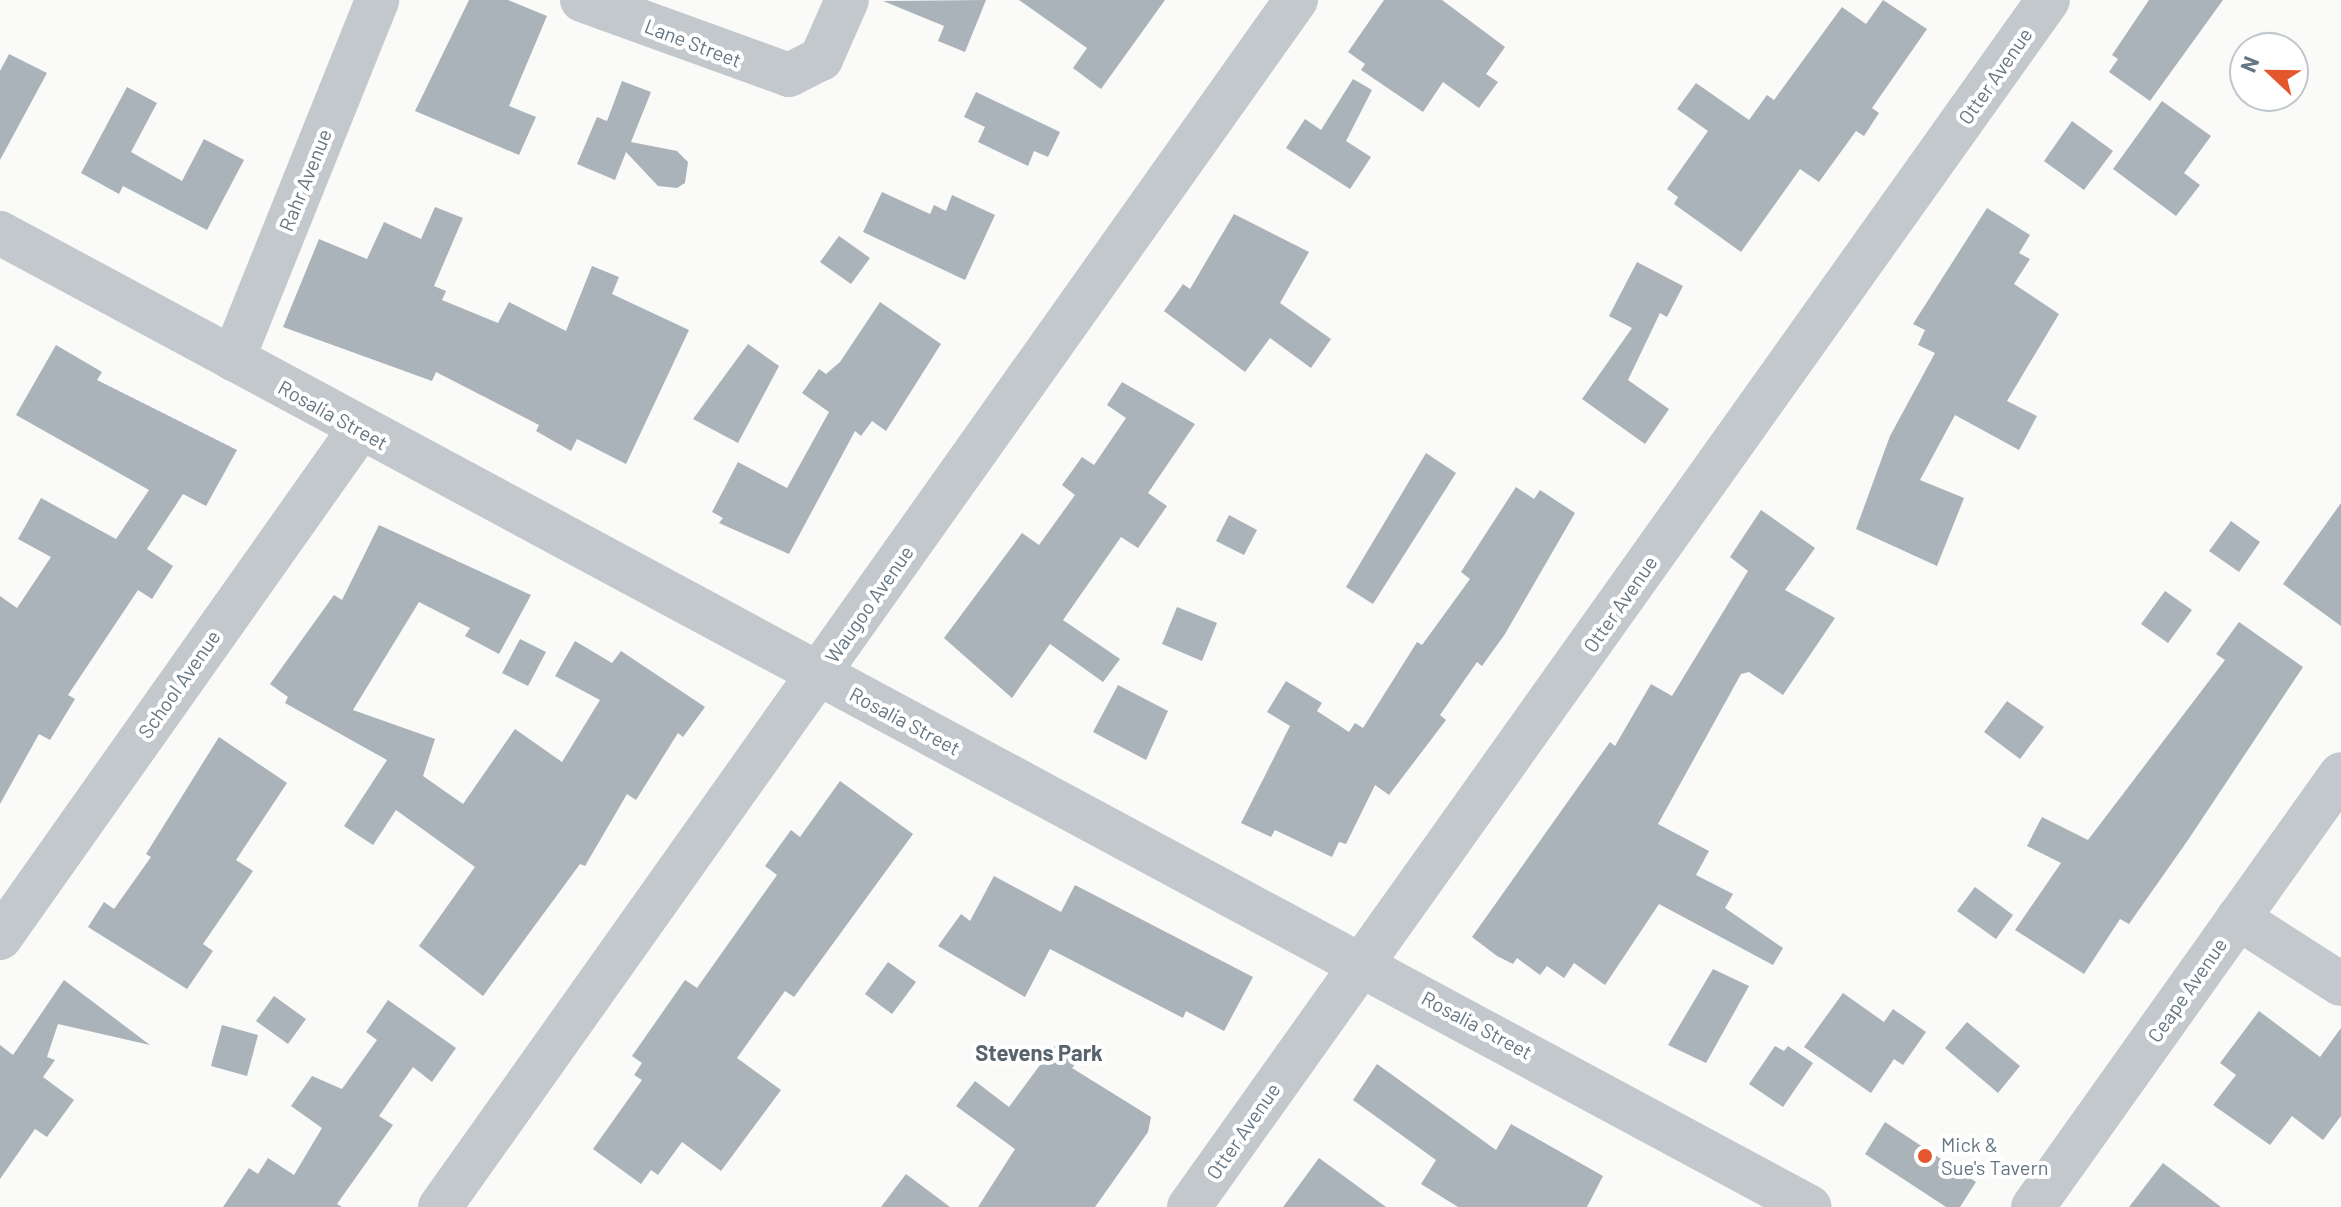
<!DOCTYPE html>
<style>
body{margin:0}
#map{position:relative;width:2341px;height:1207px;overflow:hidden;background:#fafaf8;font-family:Barlow,sans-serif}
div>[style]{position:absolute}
.building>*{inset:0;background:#aab3b9}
.minor>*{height:44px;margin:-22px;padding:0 22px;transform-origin:22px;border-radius:22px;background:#c3c8cc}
.dots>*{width:22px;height:22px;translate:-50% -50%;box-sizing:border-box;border:4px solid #fff;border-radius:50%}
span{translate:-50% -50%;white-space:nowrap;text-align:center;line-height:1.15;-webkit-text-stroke:8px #fff;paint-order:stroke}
.street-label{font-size:20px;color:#657683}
.poi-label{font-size:20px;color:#657683}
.left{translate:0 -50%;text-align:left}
.neighbourhood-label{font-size:22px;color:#57646e;font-weight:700}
.north{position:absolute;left:2229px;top:32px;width:80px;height:80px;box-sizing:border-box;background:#fff;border:2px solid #c1c8cd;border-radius:50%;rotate:292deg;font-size:22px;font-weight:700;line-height:32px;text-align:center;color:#657683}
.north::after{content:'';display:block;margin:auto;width:28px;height:36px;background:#e4572e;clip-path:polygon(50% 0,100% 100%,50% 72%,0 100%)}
</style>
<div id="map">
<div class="building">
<div style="clip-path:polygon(469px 0,508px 0,547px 16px,509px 106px,536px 117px,519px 155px,415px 111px)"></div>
<div style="clip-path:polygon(986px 0,965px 52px,938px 41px,944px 26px,883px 1px)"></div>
<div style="clip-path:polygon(1019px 0,1165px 0,1101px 89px,1073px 68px,1087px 48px)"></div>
<div style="clip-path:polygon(1384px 0,1442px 0,1505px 47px,1486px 74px,1498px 82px,1479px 108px,1443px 82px,1423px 112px,1361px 70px,1365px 64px,1348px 52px)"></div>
<div style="clip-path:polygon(1883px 0,1927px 29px,1872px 108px,1879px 113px,1864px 136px,1856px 131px,1819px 182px,1800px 169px,1741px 252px,1674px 204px,1678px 197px,1667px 189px,1708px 131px,1677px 109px,1696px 83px,1749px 120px,1767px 95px,1774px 100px,1842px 7px,1866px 24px)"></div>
<div style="clip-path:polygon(2149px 0,2223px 0,2150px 101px,2109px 72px,2118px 59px,2112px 55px)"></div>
<div style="clip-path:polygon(9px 54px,47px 73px,0 160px,0 71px)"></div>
<div style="clip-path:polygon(1353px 79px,1372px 90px,1346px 141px,1371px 157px,1350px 189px,1286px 148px,1305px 119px,1321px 130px)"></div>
<div style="clip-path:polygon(622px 81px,651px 92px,631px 142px,677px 151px,688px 162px,685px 183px,677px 188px,658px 186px,626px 152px,615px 180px,577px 164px,597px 117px,607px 121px)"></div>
<div style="clip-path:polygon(127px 87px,157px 103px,131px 152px,182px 181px,204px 139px,244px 160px,207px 230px,123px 186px,119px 194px,81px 173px)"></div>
<div style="clip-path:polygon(976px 92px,1060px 132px,1048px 157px,1034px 151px,1028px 166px,978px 142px,985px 127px,964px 117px)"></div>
<div style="clip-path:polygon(2162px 101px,2211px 136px,2184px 173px,2200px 185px,2176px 216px,2113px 169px)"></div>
<div style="clip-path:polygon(2072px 121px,2113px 151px,2084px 190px,2044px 161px)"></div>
<div style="clip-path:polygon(882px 192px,930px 214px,934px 205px,946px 211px,952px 195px,995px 215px,965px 280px,863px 232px)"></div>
<div style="clip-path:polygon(435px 207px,463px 218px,434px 286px,446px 291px,442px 300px,498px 323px,509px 302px,566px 331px,592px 266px,619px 277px,612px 294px,689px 330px,626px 464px,577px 439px,571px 451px,536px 431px,539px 425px,436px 372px,432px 381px,283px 327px,319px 239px,367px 259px,384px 222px,421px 239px)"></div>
<div style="clip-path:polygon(1987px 208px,2030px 235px,2019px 253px,2030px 259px,2014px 284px,2059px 314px,2007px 401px,2037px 416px,2019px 450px,1955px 415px,1920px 480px,1964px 498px,1937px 566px,1856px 529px,1890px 436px,1935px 353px,1918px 345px,1925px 330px,1913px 324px)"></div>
<div style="clip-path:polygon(1234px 214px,1309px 252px,1280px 303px,1331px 339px,1311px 368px,1270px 338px,1245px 372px,1164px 311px,1183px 284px,1190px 289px)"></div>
<div style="clip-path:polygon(839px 236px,870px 258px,851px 284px,820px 262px)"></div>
<div style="clip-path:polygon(1637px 262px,1683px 286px,1667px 317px,1660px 313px,1628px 380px,1669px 409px,1645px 444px,1582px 399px,1632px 328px,1609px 316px)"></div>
<div style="clip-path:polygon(880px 302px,941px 344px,886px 431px,872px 421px,861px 436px,855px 431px,789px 554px,719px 523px,723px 518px,712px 512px,738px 462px,787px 488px,829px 412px,802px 393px,819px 369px,826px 374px,840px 362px)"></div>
<div style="clip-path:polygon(748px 344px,779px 366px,738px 443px,693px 419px)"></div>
<div style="clip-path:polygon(56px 345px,102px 372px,97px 380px,237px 450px,206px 506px,183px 494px,147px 549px,173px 566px,152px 599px,138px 590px,68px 695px,75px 699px,50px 740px,39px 734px,0 804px,0 596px,17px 608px,51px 557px,18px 539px,41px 498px,116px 539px,149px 490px,16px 415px)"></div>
<div style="clip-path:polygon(1122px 382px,1195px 424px,1148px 493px,1167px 506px,1138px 548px,1121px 537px,1063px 620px,1120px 659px,1103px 682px,1050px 644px,1012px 698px,944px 638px,1022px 533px,1039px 545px,1075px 495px,1062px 485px,1082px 457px,1094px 465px,1126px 418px,1107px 405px)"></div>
<div style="clip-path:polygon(1426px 453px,1456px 473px,1373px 604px,1346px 587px)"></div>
<div style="clip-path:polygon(1516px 487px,1534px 499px,1540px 490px,1575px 513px,1505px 634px,1482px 666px,1477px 662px,1440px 715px,1446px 720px,1389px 795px,1375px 785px,1346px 844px,1339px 842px,1332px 857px,1275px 830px,1271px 837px,1241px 823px,1290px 726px,1267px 712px,1286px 681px,1322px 703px,1317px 711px,1349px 732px,1355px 723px,1363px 728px,1417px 642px,1422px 645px,1470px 579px,1461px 572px)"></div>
<div style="clip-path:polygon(2341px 503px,2341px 626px,2283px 584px)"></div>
<div style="clip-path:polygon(1761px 510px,1815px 548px,1785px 590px,1835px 618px,1783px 695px,1749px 672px,1741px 674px,1658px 824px,1709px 851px,1696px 875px,1733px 894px,1725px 908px,1783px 948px,1773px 965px,1659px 904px,1605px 985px,1574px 963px,1564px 978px,1547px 966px,1540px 975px,1517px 958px,1513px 964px,1497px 956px,1472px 937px,1610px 742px,1615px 746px,1651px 684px,1672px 696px,1748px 571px,1730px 557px)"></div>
<div style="clip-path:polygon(1229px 515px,1257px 530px,1244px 555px,1216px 541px)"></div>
<div style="clip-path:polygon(2231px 521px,2260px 542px,2239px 572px,2209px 551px)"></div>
<div style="clip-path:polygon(379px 525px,531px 595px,499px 654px,465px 636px,470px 628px,419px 602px,353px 710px,435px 739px,423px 776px,463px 804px,515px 729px,562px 762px,600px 700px,555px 676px,575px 641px,612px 663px,621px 651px,705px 707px,683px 737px,678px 733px,636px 800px,627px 794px,585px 866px,580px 864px,483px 996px,419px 946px,475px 867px,396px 810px,373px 845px,344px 826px,387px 760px,285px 703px,288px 697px,270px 684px,334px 595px,342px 600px)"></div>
<div style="clip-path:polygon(2165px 591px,2192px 610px,2168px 643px,2141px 624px)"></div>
<div style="clip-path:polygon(1177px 607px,1217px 623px,1202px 661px,1162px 644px)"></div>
<div style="clip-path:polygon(2239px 622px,2303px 667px,2188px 840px,2129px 924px,2120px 919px,2084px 974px,2015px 930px,2061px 863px,2027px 846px,2042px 817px,2088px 840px,2225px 660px,2216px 654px)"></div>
<div style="clip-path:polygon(520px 639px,546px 652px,528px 686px,502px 673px)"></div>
<div style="clip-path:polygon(1118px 685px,1168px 711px,1146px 760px,1093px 732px)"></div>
<div style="clip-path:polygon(2007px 701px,2044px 727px,2020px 759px,1984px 732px)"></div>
<div style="clip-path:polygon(219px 737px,287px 783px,236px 860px,253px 871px,203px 944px,213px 951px,187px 989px,88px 927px,104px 902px,114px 909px,151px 857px,146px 854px)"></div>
<div style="clip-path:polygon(840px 781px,913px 834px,794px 997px,785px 991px,737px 1058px,781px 1090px,721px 1171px,682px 1142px,658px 1175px,651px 1170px,641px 1184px,593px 1149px,642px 1080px,634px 1075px,642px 1063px,632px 1056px,685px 980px,697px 988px,777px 875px,765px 866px,791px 830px,800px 837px)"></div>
<div style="clip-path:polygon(994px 876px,1061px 912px,1075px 885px,1253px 977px,1224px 1031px,1186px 1011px,1183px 1018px,1050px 949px,1025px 997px,938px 946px,961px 914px,970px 921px)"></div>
<div style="clip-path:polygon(1975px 887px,2013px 915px,1996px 939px,1957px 911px)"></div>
<div style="clip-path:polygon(888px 962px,916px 982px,892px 1014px,865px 994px)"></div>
<div style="clip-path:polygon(1713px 969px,1749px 986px,1706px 1063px,1668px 1045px)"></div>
<div style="clip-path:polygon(64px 980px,150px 1045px,58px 1024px,47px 1057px,55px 1060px,43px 1077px,74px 1100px,47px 1137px,35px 1129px,0 1179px,0 1045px,13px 1055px)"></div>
<div style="clip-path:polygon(1843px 993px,1884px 1022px,1893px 1009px,1926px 1032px,1903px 1065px,1894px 1059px,1871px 1093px,1804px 1047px)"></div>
<div style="clip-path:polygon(274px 996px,306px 1019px,288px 1044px,256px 1021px)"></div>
<div style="clip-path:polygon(388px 1000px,456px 1048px,432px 1082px,413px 1067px,379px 1116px,393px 1125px,337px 1204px,342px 1207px,223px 1207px,249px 1168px,258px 1174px,268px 1158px,294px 1175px,322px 1128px,291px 1106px,312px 1076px,342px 1089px,377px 1040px,366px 1032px)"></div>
<div style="clip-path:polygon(2259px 1011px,2320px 1057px,2341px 1028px,2341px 1116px,2323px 1140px,2292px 1116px,2270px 1145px,2213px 1105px,2236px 1075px,2220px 1063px)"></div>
<div style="clip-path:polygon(1967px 1022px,2020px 1066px,1998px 1093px,1945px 1048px)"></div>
<div style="clip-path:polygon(222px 1025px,258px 1035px,247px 1076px,211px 1066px)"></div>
<div style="clip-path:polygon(1054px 1046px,1077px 1062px,1072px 1068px,1151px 1117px,1148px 1132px,1095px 1207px,978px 1207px,1015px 1149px,956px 1106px,975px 1081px,1009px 1107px)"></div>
<div style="clip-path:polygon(1775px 1046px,1784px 1051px,1788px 1046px,1813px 1063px,1783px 1107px,1749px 1084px)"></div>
<div style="clip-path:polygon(1377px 1064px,1496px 1150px,1511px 1124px,1603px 1176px,1587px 1207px,1458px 1207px,1421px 1184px,1436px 1160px,1353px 1100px)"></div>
<div style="clip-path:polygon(1885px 1122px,1976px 1182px,1960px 1207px,1946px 1207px,1865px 1154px)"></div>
<div style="clip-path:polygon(1319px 1158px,1386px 1207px,1283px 1207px)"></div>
<div style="clip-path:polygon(2163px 1163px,2221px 1207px,2129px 1207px)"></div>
<div style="clip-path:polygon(906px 1174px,950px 1207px,881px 1207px)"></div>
</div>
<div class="minor">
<div style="left:582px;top:0;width:220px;rotate:19.9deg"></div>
<div style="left:789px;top:75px;width:36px;rotate:-27deg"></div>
<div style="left:821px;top:59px;width:64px;rotate:-66.2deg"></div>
<div style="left:0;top:233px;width:2055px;rotate:28.29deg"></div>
<div style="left:233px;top:359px;width:387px;rotate:-68.1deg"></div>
<div style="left:2238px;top:918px;width:122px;rotate:32.7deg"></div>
<div style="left:0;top:938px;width:622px;rotate:-54.75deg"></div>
<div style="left:440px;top:1207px;width:1480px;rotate:-54.66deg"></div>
<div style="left:1189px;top:1207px;width:1481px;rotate:-54.56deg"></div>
<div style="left:2033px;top:1207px;width:531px;rotate:-54.58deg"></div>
</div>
<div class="dots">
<div style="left:1925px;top:1156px;background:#e4572e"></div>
</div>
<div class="street-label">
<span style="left:693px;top:43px;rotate:21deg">Lane Street</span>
<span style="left:1995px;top:76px;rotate:-55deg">Otter Avenue</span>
<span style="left:305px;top:180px;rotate:-68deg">Rahr Avenue</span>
<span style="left:333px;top:415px;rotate:29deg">Rosalia Street</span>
<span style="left:869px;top:604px;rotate:-55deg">Waugoo Avenue</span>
<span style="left:1620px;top:604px;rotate:-55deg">Otter Avenue</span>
<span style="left:179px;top:684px;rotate:-55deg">School Avenue</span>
<span style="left:905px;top:721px;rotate:28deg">Rosalia Street</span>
<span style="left:2187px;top:990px;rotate:-55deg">Ceape Avenue</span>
<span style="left:1477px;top:1025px;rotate:28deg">Rosalia Street</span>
<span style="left:1243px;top:1131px;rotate:-55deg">Otter Avenue</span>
</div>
<div class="poi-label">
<span class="left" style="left:1941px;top:1156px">Mick &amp;<br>Sue's Tavern</span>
</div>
<div class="neighbourhood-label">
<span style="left:1039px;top:1053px">Stevens Park</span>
</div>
<div class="north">N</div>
</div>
